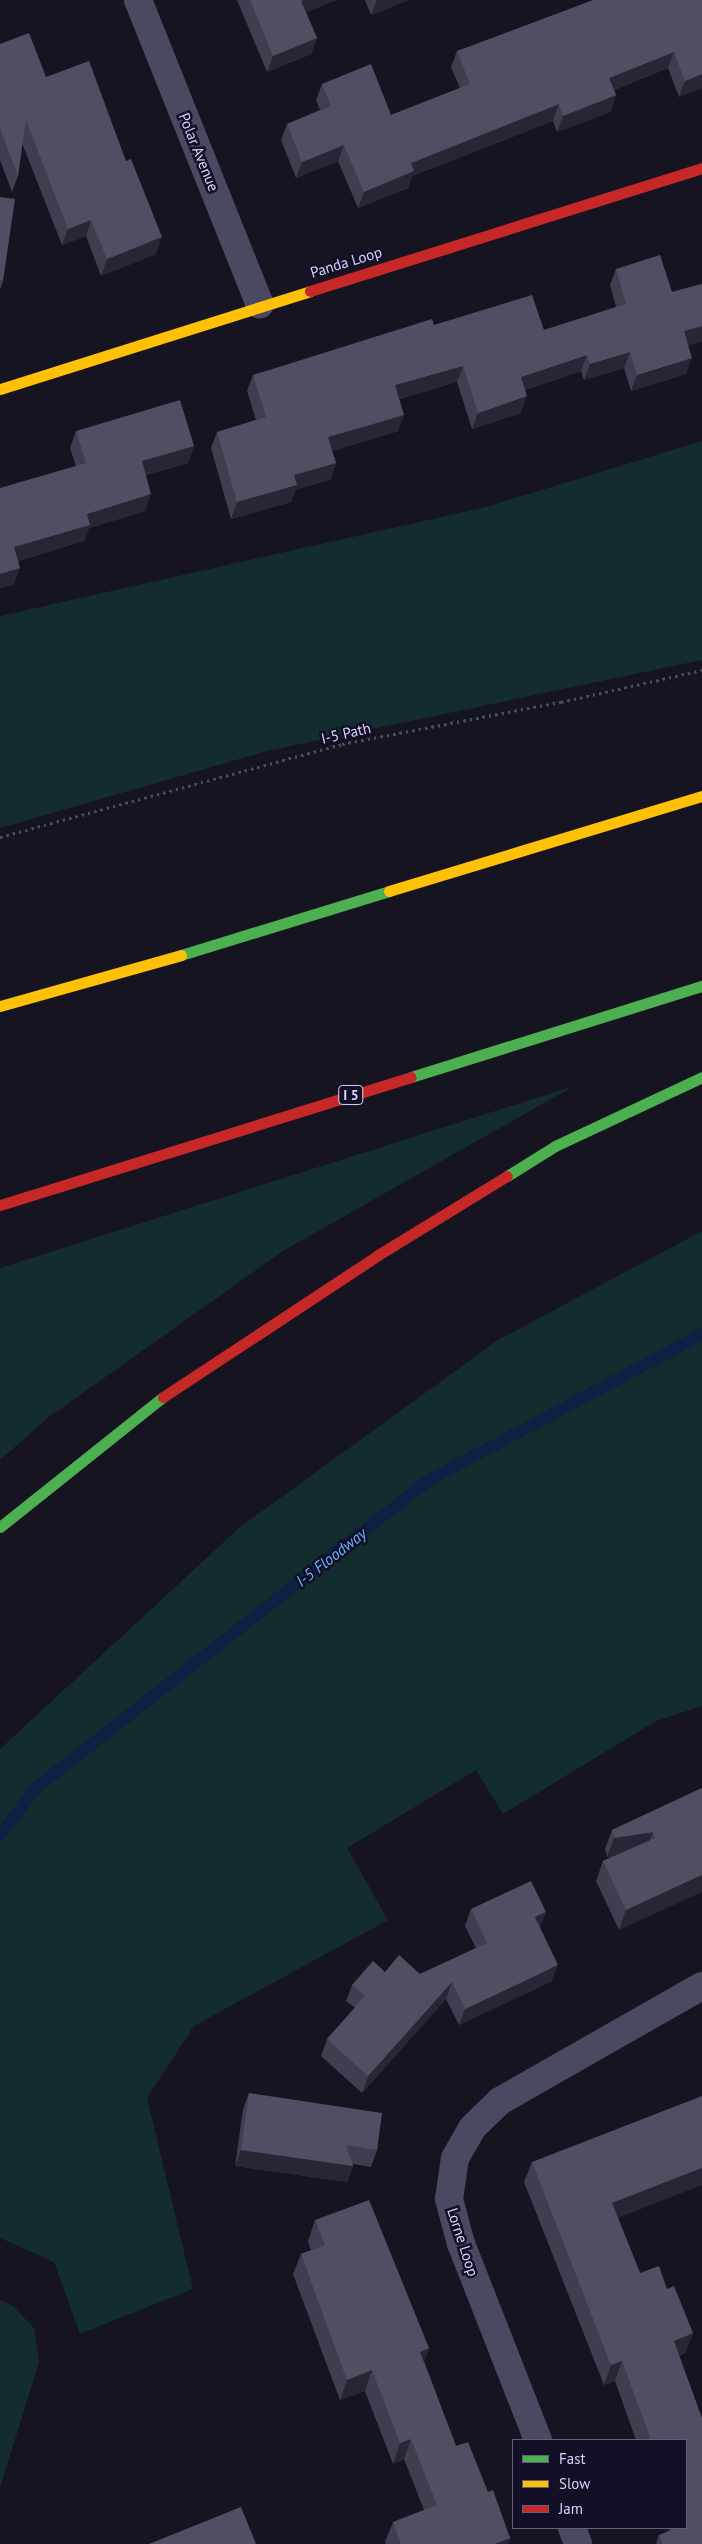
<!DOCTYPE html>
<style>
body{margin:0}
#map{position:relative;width:702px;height:2544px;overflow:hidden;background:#161421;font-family:"PT Sans",sans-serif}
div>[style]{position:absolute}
.green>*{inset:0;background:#132c2d}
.stream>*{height:12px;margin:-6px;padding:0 6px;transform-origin:6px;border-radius:6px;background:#0d2144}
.path>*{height:3px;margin-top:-1.5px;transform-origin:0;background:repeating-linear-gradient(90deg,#44505f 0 2.5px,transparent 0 6.5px)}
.street>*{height:28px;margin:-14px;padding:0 14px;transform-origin:14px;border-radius:14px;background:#4a4962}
.fast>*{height:11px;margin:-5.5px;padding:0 5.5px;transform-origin:5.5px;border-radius:5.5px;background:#4caf50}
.slow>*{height:11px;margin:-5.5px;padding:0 5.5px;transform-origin:5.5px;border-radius:5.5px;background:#ffc107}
.jam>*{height:11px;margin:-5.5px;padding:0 5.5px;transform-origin:5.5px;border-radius:5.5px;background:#c62828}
.wall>*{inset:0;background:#403d50}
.shaded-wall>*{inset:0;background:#282635}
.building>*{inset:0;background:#504e63}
span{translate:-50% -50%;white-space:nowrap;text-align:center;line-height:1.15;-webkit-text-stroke:5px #130f26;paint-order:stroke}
.shield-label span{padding:1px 4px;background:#130f26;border:1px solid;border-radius:4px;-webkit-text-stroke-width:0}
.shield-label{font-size:14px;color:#d9d4ff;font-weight:700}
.street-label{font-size:15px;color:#d9d4ff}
.water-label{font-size:16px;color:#62b6ff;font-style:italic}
.legend{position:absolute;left:512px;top:2439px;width:175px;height:90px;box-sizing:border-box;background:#130f26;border:1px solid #625e7d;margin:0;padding:6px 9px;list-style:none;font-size:15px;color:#d9d4ff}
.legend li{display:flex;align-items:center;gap:10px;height:25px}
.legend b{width:25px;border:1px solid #625e7d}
</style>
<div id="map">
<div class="green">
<div style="clip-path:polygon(702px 441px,702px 660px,267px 751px,0 828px,0 616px,486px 507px)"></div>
<div style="clip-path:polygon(574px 1086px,283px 1251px,49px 1417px,0 1460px,0 1268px)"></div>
<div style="clip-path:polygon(702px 1231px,702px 1706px,656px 1721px,503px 1814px,476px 1770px,347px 1848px,388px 1920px,194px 2026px,147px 2098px,193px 2289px,80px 2334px,54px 2262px,0 2238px,0 1749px,239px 1528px,498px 1340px)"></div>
<div style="clip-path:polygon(0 2300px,13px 2306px,34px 2328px,39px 2362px,0 2488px)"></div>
</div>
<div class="stream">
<div style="left:0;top:1835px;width:59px;rotate:-52.5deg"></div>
<div style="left:36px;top:1788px;width:499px;rotate:-38.1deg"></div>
<div style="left:429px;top:1480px;width:310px;rotate:-28.1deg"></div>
</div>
<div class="path">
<div style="left:0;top:837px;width:354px;rotate:-15.2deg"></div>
<div style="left:342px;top:744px;width:223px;rotate:-10.9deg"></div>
<div style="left:561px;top:702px;width:145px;rotate:-12.8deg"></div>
</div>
<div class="street">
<div style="left:138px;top:0;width:328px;rotate:68.2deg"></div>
<div style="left:538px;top:2440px;width:211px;rotate:-111.4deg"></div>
<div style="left:461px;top:2244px;width:47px;rotate:-104.9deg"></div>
<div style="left:449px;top:2199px;width:41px;rotate:-81.7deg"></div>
<div style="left:455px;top:2158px;width:34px;rotate:-60deg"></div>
<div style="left:472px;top:2128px;width:39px;rotate:-44deg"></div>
<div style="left:500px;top:2101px;width:232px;rotate:-29.7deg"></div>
<div style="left:572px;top:2528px;width:17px;rotate:69deg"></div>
</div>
<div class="fast">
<div style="left:181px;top:955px;width:218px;rotate:-17.1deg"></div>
<div style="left:411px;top:1077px;width:305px;rotate:-17.4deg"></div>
<div style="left:507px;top:1176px;width:57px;rotate:-32deg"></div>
<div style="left:555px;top:1146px;width:162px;rotate:-25.1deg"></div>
<div style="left:0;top:1527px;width:208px;rotate:-38.6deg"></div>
</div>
<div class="slow">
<div style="left:0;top:389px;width:325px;rotate:-17.5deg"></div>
<div style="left:389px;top:891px;width:327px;rotate:-16.9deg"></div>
<div style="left:0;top:1006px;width:188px;rotate:-15.7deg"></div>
</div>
<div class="jam">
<div style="left:310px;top:291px;width:411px;rotate:-17.4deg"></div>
<div style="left:0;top:1205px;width:430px;rotate:-17.3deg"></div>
<div style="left:163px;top:1397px;width:258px;rotate:-33.4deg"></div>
<div style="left:378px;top:1255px;width:151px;rotate:-31.5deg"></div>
</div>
<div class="wall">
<div style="clip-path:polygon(237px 0,336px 0,306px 12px,317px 38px,311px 54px,267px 72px)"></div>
<div style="clip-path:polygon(365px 0,409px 0,371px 15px)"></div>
<div style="clip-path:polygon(702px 0,702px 88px,679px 97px,668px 68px,614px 90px,616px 95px,610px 112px,557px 132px,553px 121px,412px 176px,408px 188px,358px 208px,338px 161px,296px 178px,281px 140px,287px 124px,320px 110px,316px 100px,322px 84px,391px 115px,460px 88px,451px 67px,457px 51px)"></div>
<div style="clip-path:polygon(0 44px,46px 77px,156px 254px,101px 276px,86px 236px,62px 245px,22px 143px,18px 176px,12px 192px,0 160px)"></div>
<div style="clip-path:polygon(0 197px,3px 281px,0 290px)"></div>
<div style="clip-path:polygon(616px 269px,672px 292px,702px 284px,702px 341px,688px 345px,686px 374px,631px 391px,624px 368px,584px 380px,581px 371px,525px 390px,521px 413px,472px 429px,457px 382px,399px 399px,398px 431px,332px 451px,336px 463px,330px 480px,296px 489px,291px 502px,231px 519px,211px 448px,217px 432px,256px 420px,247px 391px,253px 375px,434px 325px,544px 330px,616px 307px,610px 285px)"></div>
<div style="clip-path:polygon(76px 431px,194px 446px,188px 463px,146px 475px,145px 511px,89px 528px,84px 541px,18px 561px,14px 584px,0 588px,76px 466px,70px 448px)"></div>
<div style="clip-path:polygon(702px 1788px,619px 1930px,596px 1881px,603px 1861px,613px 1856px,607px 1857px,605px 1849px,612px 1830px)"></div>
<div style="clip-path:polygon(471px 1909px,540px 1928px,552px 1981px,459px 2025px,446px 1999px,362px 2093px,321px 2056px,327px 2039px,355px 2008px,346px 2001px,352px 1985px,385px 1972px,420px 1974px,476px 1948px,465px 1926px)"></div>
<div style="clip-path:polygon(249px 2093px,377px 2150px,371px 2167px,353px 2164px,353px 2166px,347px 2182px,235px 2166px,243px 2109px)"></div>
<div style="clip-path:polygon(532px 2162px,618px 2218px,640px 2273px,667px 2289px,693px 2333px,685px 2353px,679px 2356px,702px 2544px,656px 2544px,659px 2535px,669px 2531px,668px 2528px,686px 2528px,686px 2440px,636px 2440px,615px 2381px,604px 2385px,524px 2182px)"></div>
<div style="clip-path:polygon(315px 2220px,429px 2348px,424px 2361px,456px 2446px,488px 2492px,510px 2538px,508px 2544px,386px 2544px,385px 2542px,393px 2522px,424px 2510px,404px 2459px,393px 2464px,365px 2391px,340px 2400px,293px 2274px,301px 2254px,311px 2250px,308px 2241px)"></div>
</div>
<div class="shaded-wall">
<div style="clip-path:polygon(303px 0,336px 0,295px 17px,301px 1px)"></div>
<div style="clip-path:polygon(377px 0,409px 0,371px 15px)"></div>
<div style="clip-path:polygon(317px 38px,311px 54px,267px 72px,273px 56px)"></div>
<div style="clip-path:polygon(674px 52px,668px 68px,603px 94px,609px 78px)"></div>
<div style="clip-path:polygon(702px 74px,702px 88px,679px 97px,685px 81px)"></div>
<div style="clip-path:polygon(616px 95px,610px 112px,557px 132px,563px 116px)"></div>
<div style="clip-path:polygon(559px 104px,553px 121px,412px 176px,408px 188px,358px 208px,364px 192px,411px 163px)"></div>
<div style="clip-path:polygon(344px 145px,338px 161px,296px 178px,302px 162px)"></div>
<div style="clip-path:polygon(91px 220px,86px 236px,62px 245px,68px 229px)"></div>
<div style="clip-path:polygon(162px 237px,156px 254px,101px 276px,107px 259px)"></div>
<div style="clip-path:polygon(702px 326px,702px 341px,678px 347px,684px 331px)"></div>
<div style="clip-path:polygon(630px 352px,624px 368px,584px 380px,590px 364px)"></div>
<div style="clip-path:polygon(587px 355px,581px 371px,515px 393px,521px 377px)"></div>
<div style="clip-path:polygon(692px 358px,686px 374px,631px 391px,637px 375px)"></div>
<div style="clip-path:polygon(463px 366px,457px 382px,389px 402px,395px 385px)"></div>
<div style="clip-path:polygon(527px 396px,521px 413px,472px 429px,478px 413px)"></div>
<div style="clip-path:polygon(404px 415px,398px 431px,322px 454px,328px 437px)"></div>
<div style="clip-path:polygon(194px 446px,188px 463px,136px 478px,142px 461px)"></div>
<div style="clip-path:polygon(336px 463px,330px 480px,296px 489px,291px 502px,231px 519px,237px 502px,294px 475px)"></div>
<div style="clip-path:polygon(151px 494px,145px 511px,89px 528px,84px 541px,8px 564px,14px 547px,87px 514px)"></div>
<div style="clip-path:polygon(20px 568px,14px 584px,0 588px,0 574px)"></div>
<div style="clip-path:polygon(653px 1832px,645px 1852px,607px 1857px,614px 1838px)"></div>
<div style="clip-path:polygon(702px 1875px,702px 1892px,619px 1930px,626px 1910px)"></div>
<div style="clip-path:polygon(546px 1912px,540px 1928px,535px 1917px)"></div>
<div style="clip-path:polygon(558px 1965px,552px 1981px,459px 2025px,465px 2009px)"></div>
<div style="clip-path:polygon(452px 1982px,446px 1999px,362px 2093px,368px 2076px)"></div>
<div style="clip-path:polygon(241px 2150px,353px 2166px,347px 2182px,235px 2166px)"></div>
<div style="clip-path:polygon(702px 2168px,702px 2185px,605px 2223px,612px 2203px)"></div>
<div style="clip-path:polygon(693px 2333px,685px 2353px,667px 2361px,674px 2341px)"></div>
<div style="clip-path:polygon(429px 2348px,421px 2369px,420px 2352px)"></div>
<div style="clip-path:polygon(622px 2361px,615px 2381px,604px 2385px,611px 2365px)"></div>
<div style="clip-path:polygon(372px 2370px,365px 2391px,340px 2400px,347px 2380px)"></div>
<div style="clip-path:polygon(411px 2439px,404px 2459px,393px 2464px,400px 2443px)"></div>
<div style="clip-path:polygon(510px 2538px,508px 2544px,494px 2544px)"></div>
</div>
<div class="building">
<div style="clip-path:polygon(250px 0,303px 0,301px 1px,317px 38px,273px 56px)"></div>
<div style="clip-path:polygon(593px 0,702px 0,702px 74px,685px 81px,674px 52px,609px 78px,616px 95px,563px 116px,559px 104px,411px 163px,414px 171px,364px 192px,344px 145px,302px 162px,287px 124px,331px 106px,322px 84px,371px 64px,391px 115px,470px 84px,457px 51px)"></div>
<div style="clip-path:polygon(29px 33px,46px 77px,89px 61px,126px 161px,131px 159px,162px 237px,107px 259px,91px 220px,68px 229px,26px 120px,18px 176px,0 128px,0 44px)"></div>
<div style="clip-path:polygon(0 197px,15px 199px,3px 281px,0 280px)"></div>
<div style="clip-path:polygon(660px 255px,672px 292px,702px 284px,702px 326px,684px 331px,692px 358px,637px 375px,630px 352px,590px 364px,587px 355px,521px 377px,527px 396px,478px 413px,463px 366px,395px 385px,404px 415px,328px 437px,336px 463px,294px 475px,297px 485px,237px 502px,217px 432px,266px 417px,253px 375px,432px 319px,434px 325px,532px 295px,544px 330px,626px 304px,616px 269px)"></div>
<div style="clip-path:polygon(180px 400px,194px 446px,142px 461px,151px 494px,87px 514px,90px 525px,14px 547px,20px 568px,0 574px,0 488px,86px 463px,76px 431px)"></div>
<div style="clip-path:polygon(702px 1788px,702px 1875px,626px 1910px,603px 1861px,655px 1838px,653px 1832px,614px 1838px,612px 1830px)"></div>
<div style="clip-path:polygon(531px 1881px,546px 1912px,535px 1917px,558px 1965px,465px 2009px,452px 1982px,368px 2076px,327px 2039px,365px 1996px,352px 1985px,373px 1961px,385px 1972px,399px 1955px,420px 1974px,487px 1943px,471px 1909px)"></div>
<div style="clip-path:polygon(249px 2093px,382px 2113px,377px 2150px,346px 2145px,353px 2166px,241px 2150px)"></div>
<div style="clip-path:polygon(702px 2096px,702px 2168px,612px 2203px,640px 2273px,659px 2266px,667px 2289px,674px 2286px,693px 2333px,674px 2341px,702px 2418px,702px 2544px,663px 2544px,659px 2535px,677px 2528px,686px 2528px,686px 2440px,651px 2440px,622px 2361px,611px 2365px,532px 2162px)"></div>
<div style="clip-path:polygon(369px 2200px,429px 2348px,420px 2352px,456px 2446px,468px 2442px,488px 2492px,493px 2490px,510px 2538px,494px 2544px,401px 2544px,393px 2522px,437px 2505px,411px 2439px,400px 2443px,372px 2370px,347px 2380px,301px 2254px,325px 2245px,315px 2220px)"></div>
<div style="clip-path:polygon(241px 2507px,256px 2544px,149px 2544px)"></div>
</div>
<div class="shield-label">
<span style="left:351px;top:1095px">I 5</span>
</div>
<div class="street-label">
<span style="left:199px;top:152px;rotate:68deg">Polar Avenue</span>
<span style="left:346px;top:262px;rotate:-17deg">Panda Loop</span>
<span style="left:346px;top:733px;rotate:-13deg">I-5 Path</span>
<span style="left:463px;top:2242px;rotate:72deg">Lorne Loop</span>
</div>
<div class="water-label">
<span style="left:331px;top:1557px;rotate:-38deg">I-5 Floodway</span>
</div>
<ul class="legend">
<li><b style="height:6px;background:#4caf50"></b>Fast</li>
<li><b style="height:6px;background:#ffc107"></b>Slow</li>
<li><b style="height:6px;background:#c62828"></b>Jam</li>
</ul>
</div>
